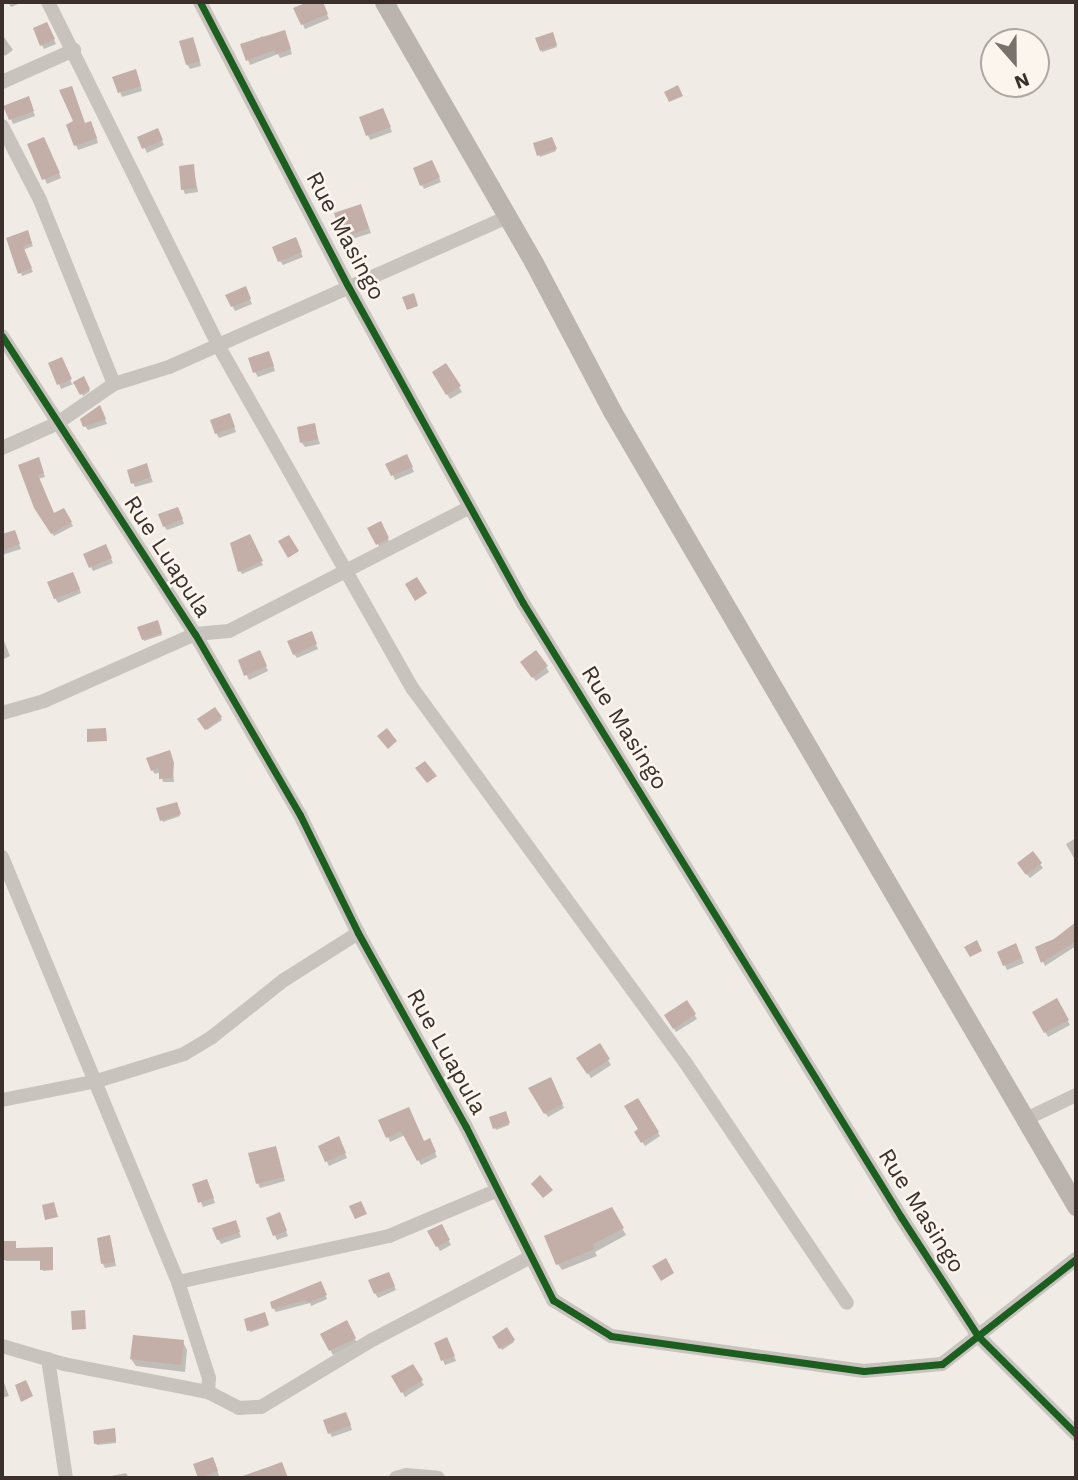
<!DOCTYPE html>
<style>
body{margin:0}
#map{position:relative;width:1078px;height:1480px;overflow:hidden;background:#f0ebe5;font-family:"Work Sans",sans-serif}
div>[style]{position:absolute}
.shadow>*{inset:0;background:#0003}
.building>*{inset:0;background:#c3afa7}
.minor>*{height:14px;margin:-7px;padding:0 7px;transform-origin:7px;border-radius:7px;background:#c9c3be}
.secondary>*{height:19px;margin:-9.5px;padding:0 9.5px;transform-origin:9.5px;border-radius:9.5px;background:#bab3ae}
.cycleway>*{height:7px;margin:-3.5px;padding:0 3.5px;transform-origin:3.5px;border-radius:3.5px;background:#1b5e20}
span{translate:-50% -50%;white-space:nowrap;text-align:center;line-height:1.15;-webkit-text-stroke:5px #fbf5ee;paint-order:stroke}
.street-label{font-size:23px;color:#3b302b}
.frame{position:absolute;inset:0;border:4px solid #3b302b;pointer-events:none}
.north{position:absolute;left:980px;top:28px;width:70px;height:70px;box-sizing:border-box;background:#fbf5ee;border:2px solid #aea6a0;border-radius:50%;rotate:159deg;font-size:19px;font-weight:700;line-height:28px;text-align:center;color:#3b302b}
.north::after{content:'';display:block;margin:auto;width:24px;height:32px;background:#7a716c;clip-path:polygon(50% 0,100% 100%,50% 72%,0 100%)}
</style>
<div id="map">
<div class="shadow">
<div style="clip-path:polygon(8px 2px,23px 2px,11px 7px)"></div>
<div style="clip-path:polygon(312px 2px,321px 2px,329px 19px,305px 29px,296px 9px)"></div>
<div style="clip-path:polygon(49px 29px,56px 44px,44px 49px,42px 45px)"></div>
<div style="clip-path:polygon(552px 34px,557px 47px,542px 52px,537px 39px)"></div>
<div style="clip-path:polygon(263px 36px,265px 39px,286px 37px,292px 54px,280px 58px,278px 54px,250px 65px,242px 45px)"></div>
<div style="clip-path:polygon(4px 37px,13px 50px,5px 56px,2px 51px)"></div>
<div style="clip-path:polygon(195px 44px,201px 66px,190px 69px,187px 64px)"></div>
<div style="clip-path:polygon(138px 76px,142px 91px,122px 97px,115px 78px)"></div>
<div style="clip-path:polygon(30px 103px,35px 116px,13px 124px,11px 119px)"></div>
<div style="clip-path:polygon(385px 115px,392px 132px,370px 140px,361px 118px)"></div>
<div style="clip-path:polygon(75px 122px,93px 127px,98px 143px,78px 150px,68px 125px)"></div>
<div style="clip-path:polygon(157px 130px,164px 145px,147px 153px,140px 138px)"></div>
<div style="clip-path:polygon(552px 139px,556px 151px,540px 157px,535px 144px)"></div>
<div style="clip-path:polygon(30px 145px,47px 145px,61px 178px,47px 184px)"></div>
<div style="clip-path:polygon(193px 166px,198px 192px,185px 194px,183px 189px)"></div>
<div style="clip-path:polygon(434px 166px,441px 182px,424px 189px,422px 185px)"></div>
<div style="clip-path:polygon(363px 211px,371px 233px,346px 241px,343px 237px)"></div>
<div style="clip-path:polygon(29px 236px,33px 246px,23px 250px,33px 272px,22px 276px,8px 239px)"></div>
<div style="clip-path:polygon(297px 243px,303px 257px,283px 265px,280px 261px)"></div>
<div style="clip-path:polygon(247px 292px,252px 304px,235px 311px,227px 295px)"></div>
<div style="clip-path:polygon(271px 358px,275px 371px,258px 377px,255px 372px)"></div>
<div style="clip-path:polygon(64px 364px,72px 384px,83px 378px,90px 391px,83px 396px,76px 383px,61px 389px,59px 384px)"></div>
<div style="clip-path:polygon(446px 365px,462px 392px,450px 399px,434px 373px)"></div>
<div style="clip-path:polygon(102px 412px,107px 424px,88px 430px,85px 426px)"></div>
<div style="clip-path:polygon(232px 420px,236px 432px,219px 438px,216px 433px)"></div>
<div style="clip-path:polygon(314px 425px,320px 444px,305px 447px,302px 443px)"></div>
<div style="clip-path:polygon(409px 461px,414px 472px,395px 480px,388px 464px)"></div>
<div style="clip-path:polygon(40px 463px,45px 477px,38px 479px,54px 516px,64px 510px,73px 526px,54px 536px,35px 507px,20px 466px)"></div>
<div style="clip-path:polygon(146px 465px,153px 482px,135px 487px,133px 483px)"></div>
<div style="clip-path:polygon(180px 513px,184px 524px,167px 530px,164px 526px)"></div>
<div style="clip-path:polygon(380px 523px,390px 543px,380px 548px,370px 529px)"></div>
<div style="clip-path:polygon(14px 532px,21px 549px,2px 555px,2px 536px)"></div>
<div style="clip-path:polygon(249px 537px,263px 565px,242px 574px,240px 571px)"></div>
<div style="clip-path:polygon(108px 551px,113px 563px,93px 571px,91px 567px)"></div>
<div style="clip-path:polygon(75px 578px,81px 593px,58px 603px,55px 598px)"></div>
<div style="clip-path:polygon(157px 623px,162px 635px,144px 641px,140px 628px)"></div>
<div style="clip-path:polygon(2px 636px,10px 656px,2px 660px)"></div>
<div style="clip-path:polygon(313px 638px,318px 649px,297px 658px,294px 654px)"></div>
<div style="clip-path:polygon(262px 657px,268px 671px,249px 680px,240px 661px)"></div>
<div style="clip-path:polygon(525px 667px,546px 667px,549px 672px,536px 681px)"></div>
<div style="clip-path:polygon(214px 709px,222px 720px,207px 730px,200px 720px)"></div>
<div style="clip-path:polygon(171px 755px,174px 782px,163px 782px,161px 772px,155px 774px,152px 770px)"></div>
<div style="clip-path:polygon(176px 804px,180px 816px,163px 822px,158px 810px)"></div>
<div style="clip-path:polygon(1076px 838px,1076px 859px,1075px 860px,1066px 844px)"></div>
<div style="clip-path:polygon(1040px 864px,1043px 868px,1030px 878px,1022px 868px)"></div>
<div style="clip-path:polygon(1076px 925px,1076px 946px,1045px 966px,1037px 948px,1055px 941px)"></div>
<div style="clip-path:polygon(1018px 950px,1024px 963px,1007px 970px,999px 953px)"></div>
<div style="clip-path:polygon(1056px 1000px,1070px 1025px,1048px 1037px,1035px 1012px)"></div>
<div style="clip-path:polygon(687px 1003px,697px 1019px,676px 1032px,666px 1016px)"></div>
<div style="clip-path:polygon(599px 1045px,611px 1065px,591px 1078px,579px 1059px)"></div>
<div style="clip-path:polygon(553px 1082px,564px 1108px,548px 1117px,530px 1089px)"></div>
<div style="clip-path:polygon(637px 1100px,660px 1136px,645px 1146px,636px 1132px,640px 1130px)"></div>
<div style="clip-path:polygon(409px 1109px,424px 1143px,429px 1140px,437px 1157px,421px 1165px,405px 1135px,390px 1142px,388px 1137px)"></div>
<div style="clip-path:polygon(505px 1113px,509px 1125px,496px 1130px,491px 1118px)"></div>
<div style="clip-path:polygon(341px 1143px,347px 1158px,329px 1166px,320px 1147px)"></div>
<div style="clip-path:polygon(275px 1148px,285px 1181px,260px 1188px,258px 1183px)"></div>
<div style="clip-path:polygon(194px 1186px,209px 1186px,215px 1203px,203px 1207px)"></div>
<div style="clip-path:polygon(611px 1209px,626px 1235px,595px 1252px,597px 1256px,562px 1270px,558px 1264px)"></div>
<div style="clip-path:polygon(268px 1219px,281px 1219px,288px 1236px,277px 1240px)"></div>
<div style="clip-path:polygon(441px 1226px,451px 1245px,440px 1251px,429px 1231px)"></div>
<div style="clip-path:polygon(237px 1227px,241px 1237px,221px 1244px,218px 1239px)"></div>
<div style="clip-path:polygon(110px 1237px,116px 1266px,105px 1268px,103px 1264px)"></div>
<div style="clip-path:polygon(15px 1243px,16px 1250px,52px 1251px,53px 1270px,43px 1271px,42px 1261px,5px 1261px)"></div>
<div style="clip-path:polygon(391px 1278px,396px 1290px,378px 1298px,375px 1293px)"></div>
<div style="clip-path:polygon(322px 1287px,327px 1299px,311px 1306px,310px 1303px,276px 1312px,274px 1309px,272px 1303px)"></div>
<div style="clip-path:polygon(264px 1315px,268px 1326px,250px 1332px,246px 1320px)"></div>
<div style="clip-path:polygon(346px 1322px,357px 1343px,333px 1355px,322px 1334px)"></div>
<div style="clip-path:polygon(507px 1330px,514px 1342px,502px 1350px,494px 1337px)"></div>
<div style="clip-path:polygon(183px 1342px,187px 1350px,185px 1372px,136px 1366px,131px 1359px)"></div>
<div style="clip-path:polygon(449px 1343px,456px 1361px,445px 1365px,436px 1344px)"></div>
<div style="clip-path:polygon(412px 1366px,424px 1385px,405px 1397px,394px 1377px)"></div>
<div style="clip-path:polygon(2px 1377px,9px 1396px,2px 1398px)"></div>
<div style="clip-path:polygon(348px 1418px,352px 1430px,332px 1437px,330px 1433px)"></div>
<div style="clip-path:polygon(115px 1432px,116px 1443px,97px 1445px,96px 1443px)"></div>
<div style="clip-path:polygon(215px 1463px,219px 1476px,200px 1478px,195px 1465px)"></div>
<div style="clip-path:polygon(126px 1473px,129px 1478px,102px 1478px)"></div>
</div>
<div class="building">
<div style="clip-path:polygon(308px 2px,323px 2px,328px 14px,301px 25px,293px 8px)"></div>
<div style="clip-path:polygon(47px 22px,55px 39px,40px 46px,33px 28px)"></div>
<div style="clip-path:polygon(285px 30px,291px 49px,276px 54px,274px 50px,246px 61px,240px 44px)"></div>
<div style="clip-path:polygon(553px 32px,557px 45px,540px 51px,535px 38px)"></div>
<div style="clip-path:polygon(193px 37px,200px 61px,186px 65px,179px 41px)"></div>
<div style="clip-path:polygon(136px 69px,141px 86px,118px 93px,112px 77px)"></div>
<div style="clip-path:polygon(678px 85px,683px 96px,669px 102px,664px 92px)"></div>
<div style="clip-path:polygon(72px 86px,85px 123px,91px 121px,97px 138px,74px 146px,66px 125px,73px 121px,59px 90px)"></div>
<div style="clip-path:polygon(29px 96px,34px 111px,9px 120px,3px 106px)"></div>
<div style="clip-path:polygon(383px 108px,391px 127px,366px 136px,359px 117px)"></div>
<div style="clip-path:polygon(158px 128px,163px 140px,142px 149px,137px 137px)"></div>
<div style="clip-path:polygon(44px 137px,60px 173px,42px 180px,27px 144px)"></div>
<div style="clip-path:polygon(552px 137px,557px 149px,537px 156px,533px 143px)"></div>
<div style="clip-path:polygon(432px 160px,440px 177px,420px 186px,413px 168px)"></div>
<div style="clip-path:polygon(194px 164px,196px 188px,181px 190px,179px 166px)"></div>
<div style="clip-path:polygon(361px 204px,369px 228px,342px 238px,334px 213px)"></div>
<div style="clip-path:polygon(28px 230px,32px 243px,23px 246px,32px 268px,18px 274px,6px 238px)"></div>
<div style="clip-path:polygon(296px 237px,302px 252px,278px 262px,272px 247px)"></div>
<div style="clip-path:polygon(246px 286px,251px 299px,231px 307px,225px 295px)"></div>
<div style="clip-path:polygon(414px 293px,418px 306px,407px 310px,402px 297px)"></div>
<div style="clip-path:polygon(269px 351px,274px 366px,253px 373px,248px 358px)"></div>
<div style="clip-path:polygon(62px 357px,72px 379px,57px 385px,48px 363px)"></div>
<div style="clip-path:polygon(446px 363px,461px 386px,446px 395px,432px 372px)"></div>
<div style="clip-path:polygon(84px 376px,90px 389px,80px 395px,73px 382px)"></div>
<div style="clip-path:polygon(100px 405px,106px 419px,83px 427px,80px 419px)"></div>
<div style="clip-path:polygon(230px 413px,235px 427px,215px 434px,210px 420px)"></div>
<div style="clip-path:polygon(315px 423px,318px 439px,300px 443px,297px 427px)"></div>
<div style="clip-path:polygon(407px 454px,413px 467px,391px 476px,385px 464px)"></div>
<div style="clip-path:polygon(39px 457px,44px 473px,38px 475px,54px 513px,64px 508px,72px 522px,51px 534px,34px 508px,18px 465px)"></div>
<div style="clip-path:polygon(147px 463px,151px 477px,131px 484px,127px 470px)"></div>
<div style="clip-path:polygon(178px 507px,183px 519px,163px 527px,158px 514px)"></div>
<div style="clip-path:polygon(381px 521px,389px 538px,376px 545px,367px 528px)"></div>
<div style="clip-path:polygon(15px 530px,20px 544px,2px 551px,2px 534px)"></div>
<div style="clip-path:polygon(250px 534px,263px 561px,238px 572px,230px 543px)"></div>
<div style="clip-path:polygon(289px 535px,299px 551px,288px 558px,278px 541px)"></div>
<div style="clip-path:polygon(106px 544px,112px 558px,89px 568px,83px 554px)"></div>
<div style="clip-path:polygon(73px 572px,80px 589px,54px 599px,47px 582px)"></div>
<div style="clip-path:polygon(417px 577px,427px 593px,415px 601px,405px 584px)"></div>
<div style="clip-path:polygon(158px 620px,162px 633px,142px 640px,137px 627px)"></div>
<div style="clip-path:polygon(312px 631px,317px 644px,293px 655px,287px 641px)"></div>
<div style="clip-path:polygon(260px 650px,267px 666px,244px 676px,238px 660px)"></div>
<div style="clip-path:polygon(536px 650px,548px 666px,532px 678px,520px 662px)"></div>
<div style="clip-path:polygon(215px 707px,222px 717px,205px 730px,197px 719px)"></div>
<div style="clip-path:polygon(106px 728px,107px 741px,87px 742px,87px 729px)"></div>
<div style="clip-path:polygon(387px 728px,397px 741px,388px 749px,377px 736px)"></div>
<div style="clip-path:polygon(170px 750px,174px 763px,173px 778px,159px 779px,159px 768px,151px 771px,146px 758px)"></div>
<div style="clip-path:polygon(425px 761px,437px 776px,427px 783px,415px 768px)"></div>
<div style="clip-path:polygon(177px 802px,181px 814px,160px 821px,156px 808px)"></div>
<div style="clip-path:polygon(1033px 851px,1042px 863px,1026px 875px,1017px 863px)"></div>
<div style="clip-path:polygon(1076px 922px,1076px 941px,1041px 963px,1035px 947px,1054px 939px)"></div>
<div style="clip-path:polygon(977px 940px,982px 951px,970px 957px,964px 947px)"></div>
<div style="clip-path:polygon(1016px 943px,1022px 958px,1003px 966px,997px 952px)"></div>
<div style="clip-path:polygon(1057px 998px,1069px 1020px,1044px 1033px,1032px 1012px)"></div>
<div style="clip-path:polygon(687px 1000px,696px 1014px,673px 1029px,664px 1015px)"></div>
<div style="clip-path:polygon(600px 1043px,610px 1059px,587px 1074px,576px 1058px)"></div>
<div style="clip-path:polygon(551px 1077px,563px 1104px,544px 1114px,528px 1088px)"></div>
<div style="clip-path:polygon(638px 1098px,659px 1132px,641px 1143px,634px 1132px,638px 1129px,624px 1106px)"></div>
<div style="clip-path:polygon(409px 1107px,424px 1141px,430px 1138px,436px 1152px,417px 1161px,401px 1131px,386px 1138px,378px 1120px)"></div>
<div style="clip-path:polygon(506px 1111px,510px 1123px,493px 1129px,489px 1117px)"></div>
<div style="clip-path:polygon(339px 1136px,346px 1153px,325px 1162px,318px 1146px)"></div>
<div style="clip-path:polygon(276px 1146px,284px 1177px,256px 1184px,248px 1153px)"></div>
<div style="clip-path:polygon(540px 1175px,553px 1190px,543px 1198px,531px 1184px)"></div>
<div style="clip-path:polygon(207px 1179px,214px 1198px,198px 1203px,192px 1184px)"></div>
<div style="clip-path:polygon(361px 1201px,367px 1214px,355px 1219px,349px 1206px)"></div>
<div style="clip-path:polygon(54px 1202px,58px 1217px,45px 1220px,42px 1205px)"></div>
<div style="clip-path:polygon(612px 1207px,624px 1228px,593px 1244px,594px 1249px,556px 1265px,544px 1236px)"></div>
<div style="clip-path:polygon(280px 1212px,287px 1231px,273px 1236px,266px 1218px)"></div>
<div style="clip-path:polygon(236px 1220px,240px 1232px,217px 1240px,212px 1228px)"></div>
<div style="clip-path:polygon(442px 1224px,450px 1240px,436px 1247px,427px 1231px)"></div>
<div style="clip-path:polygon(110px 1235px,115px 1262px,101px 1264px,97px 1238px)"></div>
<div style="clip-path:polygon(2px 1241px,16px 1241px,16px 1248px,53px 1247px,53px 1269px,40px 1270px,40px 1260px,2px 1260px)"></div>
<div style="clip-path:polygon(666px 1258px,674px 1273px,661px 1281px,652px 1266px)"></div>
<div style="clip-path:polygon(389px 1272px,395px 1286px,374px 1294px,368px 1280px)"></div>
<div style="clip-path:polygon(321px 1281px,327px 1295px,308px 1303px,306px 1300px,272px 1309px,270px 1302px)"></div>
<div style="clip-path:polygon(85px 1310px,86px 1329px,72px 1330px,71px 1311px)"></div>
<div style="clip-path:polygon(265px 1312px,269px 1325px,247px 1331px,244px 1319px)"></div>
<div style="clip-path:polygon(347px 1320px,356px 1338px,329px 1351px,320px 1334px)"></div>
<div style="clip-path:polygon(507px 1327px,515px 1340px,499px 1349px,492px 1337px)"></div>
<div style="clip-path:polygon(133px 1335px,184px 1340px,181px 1365px,130px 1359px)"></div>
<div style="clip-path:polygon(447px 1337px,455px 1356px,441px 1361px,434px 1343px)"></div>
<div style="clip-path:polygon(413px 1364px,423px 1380px,401px 1393px,391px 1376px)"></div>
<div style="clip-path:polygon(26px 1380px,33px 1396px,21px 1402px,15px 1385px)"></div>
<div style="clip-path:polygon(346px 1412px,351px 1425px,328px 1434px,323px 1420px)"></div>
<div style="clip-path:polygon(115px 1428px,116px 1441px,94px 1444px,93px 1431px)"></div>
<div style="clip-path:polygon(213px 1457px,218px 1471px,198px 1478px,193px 1464px)"></div>
<div style="clip-path:polygon(282px 1462px,288px 1478px,240px 1478px,240px 1477px)"></div>
</div>
<div class="minor">
<div style="left:48px;top:2px;width:383px;rotate:63.6deg"></div>
<div style="left:218px;top:345px;width:395px;rotate:60.5deg"></div>
<div style="left:413px;top:689px;width:462px;rotate:53.9deg"></div>
<div style="left:685px;top:1062px;width:290px;rotate:56.1deg"></div>
<div style="left:200px;top:2px;width:320px;rotate:62.5deg"></div>
<div style="left:348px;top:286px;width:362px;rotate:61.1deg"></div>
<div style="left:523px;top:603px;width:721px;rotate:58.38deg"></div>
<div style="left:901px;top:1217px;width:142px;rotate:57.1deg"></div>
<div style="left:978px;top:1336px;width:139px;rotate:45deg"></div>
<div style="left:2px;top:82px;width:79px;rotate:-24deg"></div>
<div style="left:2px;top:126px;width:83px;rotate:62.8deg"></div>
<div style="left:40px;top:200px;width:198px;rotate:68.1deg"></div>
<div style="left:2px;top:336px;width:355px;rotate:57.1deg"></div>
<div style="left:195px;top:634px;width:209px;rotate:59.9deg"></div>
<div style="left:300px;top:815px;width:131px;rotate:63.8deg"></div>
<div style="left:358px;top:933px;width:222px;rotate:60.9deg"></div>
<div style="left:466px;top:1127px;width:194px;rotate:63.3deg"></div>
<div style="left:553px;top:1300px;width:68px;rotate:31.8deg"></div>
<div style="left:611px;top:1336px;width:255px;rotate:7.9deg"></div>
<div style="left:864px;top:1371px;width:78px;rotate:-5.1deg"></div>
<div style="left:942px;top:1364px;width:170px;rotate:-38.1deg"></div>
<div style="left:2px;top:448px;width:59px;rotate:-24deg"></div>
<div style="left:56px;top:424px;width:70px;rotate:-34.6deg"></div>
<div style="left:114px;top:384px;width:58px;rotate:-17.2deg"></div>
<div style="left:169px;top:367px;width:370px;rotate:-23.9deg"></div>
<div style="left:2px;top:713px;width:44px;rotate:-15.9deg"></div>
<div style="left:44px;top:701px;width:165px;rotate:-23.9deg"></div>
<div style="left:195px;top:634px;width:34px;rotate:-5deg"></div>
<div style="left:229px;top:631px;width:271px;rotate:-27.2deg"></div>
<div style="left:2px;top:857px;width:460px;rotate:67.5deg"></div>
<div style="left:178px;top:1282px;width:101px;rotate:72.1deg"></div>
<div style="left:209px;top:1378px;width:14px;rotate:94deg"></div>
<div style="left:2px;top:1100px;width:97px;rotate:-11.3deg"></div>
<div style="left:97px;top:1081px;width:91px;rotate:-17.2deg"></div>
<div style="left:184px;top:1054px;width:33px;rotate:-31deg"></div>
<div style="left:212px;top:1037px;width:92px;rotate:-38.4deg"></div>
<div style="left:284px;top:980px;width:88px;rotate:-32.4deg"></div>
<div style="left:1026px;top:1119px;width:55px;rotate:-25.6deg"></div>
<div style="left:178px;top:1282px;width:216px;rotate:-12.3deg"></div>
<div style="left:389px;top:1236px;width:118px;rotate:-22.9deg"></div>
<div style="left:2px;top:1346px;width:65px;rotate:16.2deg"></div>
<div style="left:64px;top:1364px;width:147px;rotate:11deg"></div>
<div style="left:208px;top:1392px;width:35px;rotate:27deg"></div>
<div style="left:239px;top:1408px;width:22px;rotate:-3deg"></div>
<div style="left:261px;top:1407px;width:130px;rotate:-31.1deg"></div>
<div style="left:372px;top:1340px;width:179px;rotate:-27.6deg"></div>
<div style="left:48px;top:1359px;width:120px;rotate:81.4deg"></div>
<div style="left:396px;top:1478px;width:10px;rotate:-17deg"></div>
<div style="left:406px;top:1475px;width:32px;rotate:5deg"></div>
</div>
<div class="secondary">
<div style="left:384px;top:2px;width:301px;rotate:60.1deg"></div>
<div style="left:534px;top:263px;width:167px;rotate:62.2deg"></div>
<div style="left:612px;top:411px;width:921px;rotate:59.73deg"></div>
</div>
<div class="cycleway">
<div style="left:200px;top:2px;width:320px;rotate:62.5deg"></div>
<div style="left:348px;top:286px;width:362px;rotate:61.1deg"></div>
<div style="left:523px;top:603px;width:721px;rotate:58.38deg"></div>
<div style="left:901px;top:1217px;width:142px;rotate:57.1deg"></div>
<div style="left:978px;top:1336px;width:139px;rotate:45deg"></div>
<div style="left:2px;top:336px;width:355px;rotate:57.1deg"></div>
<div style="left:195px;top:634px;width:209px;rotate:59.9deg"></div>
<div style="left:300px;top:815px;width:131px;rotate:63.8deg"></div>
<div style="left:358px;top:933px;width:222px;rotate:60.9deg"></div>
<div style="left:466px;top:1127px;width:194px;rotate:63.3deg"></div>
<div style="left:553px;top:1300px;width:68px;rotate:31.8deg"></div>
<div style="left:611px;top:1336px;width:255px;rotate:7.9deg"></div>
<div style="left:864px;top:1371px;width:78px;rotate:-5.1deg"></div>
<div style="left:942px;top:1364px;width:170px;rotate:-38.1deg"></div>
</div>
<div class="street-label">
<span style="left:345px;top:236px;rotate:62deg">Rue Masingo</span>
<span style="left:167px;top:557px;rotate:57deg">Rue Luapula</span>
<span style="left:624px;top:728px;rotate:58deg">Rue Masingo</span>
<span style="left:446px;top:1052px;rotate:61deg">Rue Luapula</span>
<span style="left:921px;top:1211px;rotate:58deg">Rue Masingo</span>
</div>
<div class="frame"></div>
<div class="north">N</div>
</div>
